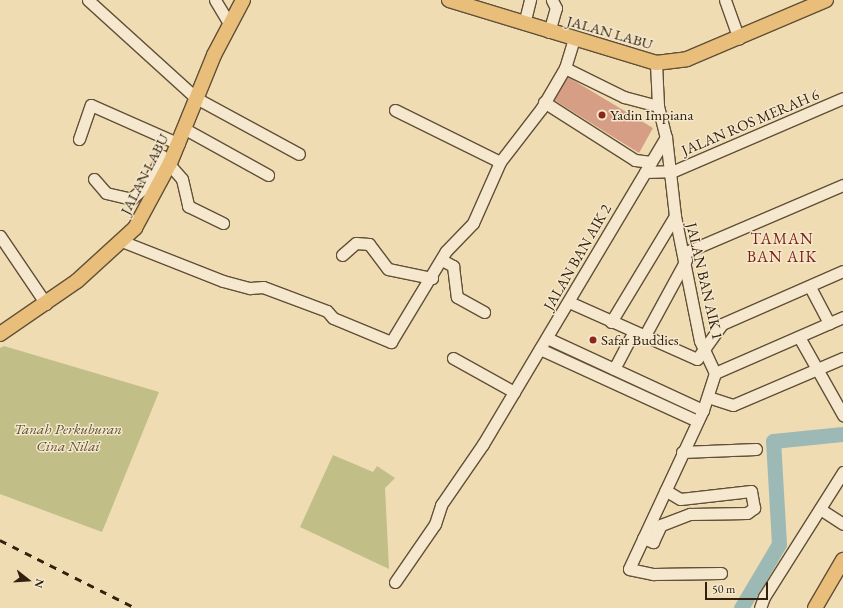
<!DOCTYPE html>
<style>
body{margin:0}
#map{position:relative;width:843px;height:608px;overflow:hidden;background:#efdcb3;font-family:"EB Garamond",serif}
div>[style]{position:absolute}
.green>*{inset:0;background:#c1be87}
.river>*{height:15px;margin:-7.5px;padding:0 7.5px;transform-origin:7.5px;border-radius:7.5px;background:#9db9b6}
.building>*{inset:0;background:#d69e84}
.roads{filter:drop-shadow(1px 0 #615037) drop-shadow(-1px 0 #615037) drop-shadow(0 1px #615037) drop-shadow(0 -1px #615037)}
.minor>*{height:11px;margin:-5.5px;padding:0 5.5px;transform-origin:5.5px;border-radius:5.5px;background:#f5e8ce}
.major>*{height:14px;margin:-7px;padding:0 7px;transform-origin:7px;border-radius:7px;background:#e8be7a}
.rail>*{height:2.5px;margin-top:-1.25px;transform-origin:0;background:repeating-linear-gradient(90deg,#32210e 0 7px,transparent 0 14px)}
.dots>*{width:11px;height:11px;translate:-50% -50%;box-sizing:border-box;border:2px solid #f5e8ce;border-radius:50%}
span{translate:-50% -50%;white-space:nowrap;text-align:center;line-height:1.15;-webkit-text-stroke:3px #f5e8ce;paint-order:stroke}
.street-label{font-size:15px;color:#32210e}
.poi-label{font-size:15px;color:#32210e}
.left{translate:0 -50%;text-align:left}
.park-label{font-size:15px;color:#5d5032;font-style:italic}
.neighbourhood-label{font-size:16px;color:#7a1f14;letter-spacing:1px}
.north{position:absolute;left:8px;top:560px;width:40px;height:40px;-webkit-text-stroke:3px #f5e8ce;paint-order:stroke;rotate:107deg;font-size:11px;font-weight:700;line-height:16px;text-align:center;color:#32210e}
.north::after{content:'';display:block;margin:auto;width:14px;height:18px;background:#32210e;clip-path:polygon(50% 0,100% 100%,50% 72%,0 100%)}
.scale{position:absolute;left:705px;top:582px;width:63px;height:18px;box-sizing:border-box;border:2px solid #32210e;border-top:0;padding-left:5px;font-size:12px;line-height:14px;white-space:nowrap;color:#32210e;-webkit-text-stroke:3px #f5e8ce;paint-order:stroke}
</style>
<div id="map">
<div class="green">
<div style="clip-path:polygon(4px 346px,159px 392px,102px 532px,0 494px,0 348px)"></div>
<div style="clip-path:polygon(333px 455px,373px 472px,377px 466px,395px 478px,385px 488px,389px 569px,300px 527px)"></div>
</div>
<div class="river">
<div style="left:741px;top:608px;width:74px;rotate:-59.3deg"></div>
<div style="left:779px;top:544px;width:103px;rotate:-93.3deg"></div>
<div style="left:773px;top:441px;width:70px;rotate:-5.7deg"></div>
</div>
<div class="building">
<div style="clip-path:polygon(568px 77px,653px 128px,639px 153px,554px 100px)"></div>
</div>
<div class="roads">
<div class="minor">
<div style="left:88px;top:0;width:146px;rotate:42.2deg"></div>
<div style="left:196px;top:98px;width:117px;rotate:28.5deg"></div>
<div style="left:215px;top:0;width:27px;rotate:59deg"></div>
<div style="left:725px;top:0;width:41px;rotate:70.3deg"></div>
<div style="left:524px;top:24px;width:25px;rotate:-76deg"></div>
<div style="left:549px;top:32px;width:25px;rotate:-74deg"></div>
<div style="left:556px;top:8px;width:9px;rotate:-117deg"></div>
<div style="left:656px;top:63px;width:43px;rotate:87.3deg"></div>
<div style="left:658px;top:106px;width:32px;rotate:76deg"></div>
<div style="left:666px;top:137px;width:80px;rotate:83.5deg"></div>
<div style="left:675px;top:216px;width:127px;rotate:78.7deg"></div>
<div style="left:700px;top:341px;width:35px;rotate:65deg"></div>
<div style="left:715px;top:373px;width:39px;rotate:108deg"></div>
<div style="left:703px;top:410px;width:175px;rotate:115deg"></div>
<div style="left:629px;top:569px;width:25px;rotate:12deg"></div>
<div style="left:653px;top:574px;width:68px;rotate:-0.8deg"></div>
<div style="left:565px;top:68px;width:66px;rotate:26.2deg"></div>
<div style="left:624px;top:97px;width:35px;rotate:15deg"></div>
<div style="left:544px;top:102px;width:108px;rotate:32.5deg"></div>
<div style="left:635px;top:160px;width:16px;rotate:7deg"></div>
<div style="left:395px;top:110px;width:117px;rotate:26.3deg"></div>
<div style="left:185px;top:129px;width:95px;rotate:29deg"></div>
<div style="left:79px;top:139px;width:36px;rotate:-71deg"></div>
<div style="left:91px;top:105px;width:96px;rotate:23.9deg"></div>
<div style="left:645px;top:172px;width:24px;rotate:-2deg"></div>
<div style="left:669px;top:173px;width:189px;rotate:-23.3deg"></div>
<div style="left:94px;top:179px;width:18px;rotate:49deg"></div>
<div style="left:106px;top:193px;width:26px;rotate:13deg"></div>
<div style="left:131px;top:199px;width:20px;rotate:-41deg"></div>
<div style="left:146px;top:186px;width:34px;rotate:-62deg"></div>
<div style="left:162px;top:156px;width:30px;rotate:49deg"></div>
<div style="left:182px;top:179px;width:28px;rotate:77deg"></div>
<div style="left:188px;top:206px;width:39px;rotate:26deg"></div>
<div style="left:0;top:236px;width:82px;rotate:55.9deg"></div>
<div style="left:124px;top:242px;width:106px;rotate:21.5deg"></div>
<div style="left:223px;top:281px;width:28px;rotate:15deg"></div>
<div style="left:250px;top:288px;width:13px;rotate:-4deg"></div>
<div style="left:263px;top:287px;width:68px;rotate:20.6deg"></div>
<div style="left:327px;top:311px;width:9px;rotate:49deg"></div>
<div style="left:333px;top:318px;width:63px;rotate:22.5deg"></div>
<div style="left:391px;top:342px;width:106px;rotate:-58.9deg"></div>
<div style="left:446px;top:251px;width:39px;rotate:-46deg"></div>
<div style="left:473px;top:223px;width:67px;rotate:-66.1deg"></div>
<div style="left:500px;top:162px;width:67px;rotate:-52.3deg"></div>
<div style="left:541px;top:109px;width:48px;rotate:-59.7deg"></div>
<div style="left:565px;top:68px;width:30px;rotate:-73deg"></div>
<div style="left:684px;top:253px;width:173px;rotate:-23.2deg"></div>
<div style="left:342px;top:255px;width:18px;rotate:-41deg"></div>
<div style="left:356px;top:243px;width:13px;rotate:4deg"></div>
<div style="left:369px;top:244px;width:31px;rotate:53deg"></div>
<div style="left:388px;top:269px;width:45px;rotate:11.6deg"></div>
<div style="left:442px;top:260px;width:13px;rotate:29deg"></div>
<div style="left:453px;top:266px;width:31px;rotate:83deg"></div>
<div style="left:457px;top:297px;width:31px;rotate:29deg"></div>
<div style="left:810px;top:287px;width:41px;rotate:62.2deg"></div>
<div style="left:569px;top:302px;width:140px;rotate:24deg"></div>
<div style="left:697px;top:359px;width:43px;rotate:-54.5deg"></div>
<div style="left:722px;top:324px;width:132px;rotate:-23.7deg"></div>
<div style="left:611px;top:322px;width:124px;rotate:-58.9deg"></div>
<div style="left:644px;top:337px;width:88px;rotate:-61.4deg"></div>
<div style="left:799px;top:337px;width:90px;rotate:60.6deg"></div>
<div style="left:547px;top:338px;width:172px;rotate:24.8deg"></div>
<div style="left:540px;top:349px;width:173px;rotate:24.6deg"></div>
<div style="left:453px;top:358px;width:70px;rotate:29.1deg"></div>
<div style="left:614px;top:369px;width:41px;rotate:-62.2deg"></div>
<div style="left:715px;top:373px;width:140px;rotate:-23.6deg"></div>
<div style="left:708px;top:397px;width:26px;rotate:18deg"></div>
<div style="left:733px;top:405px;width:120px;rotate:-23.1deg"></div>
<div style="left:682px;top:452px;width:74px;rotate:-2.3deg"></div>
<div style="left:820px;top:509px;width:27px;rotate:33deg"></div>
<div style="left:643px;top:538px;width:11px;rotate:22deg"></div>
<div style="left:653px;top:542px;width:19px;rotate:-65deg"></div>
<div style="left:661px;top:525px;width:31px;rotate:-21deg"></div>
<div style="left:690px;top:514px;width:57px;rotate:-1deg"></div>
<div style="left:747px;top:513px;width:9px;rotate:-36deg"></div>
<div style="left:754px;top:508px;width:17px;rotate:-100deg"></div>
<div style="left:751px;top:491px;width:71px;rotate:173.6deg"></div>
<div style="left:680px;top:499px;width:17px;rotate:-149deg"></div>
<div style="left:395px;top:582px;width:70px;rotate:-55.4deg"></div>
<div style="left:435px;top:524px;width:20px;rotate:-72deg"></div>
<div style="left:441px;top:505px;width:74px;rotate:-55.5deg"></div>
<div style="left:483px;top:444px;width:357px;rotate:-59.2deg"></div>
<div style="left:760px;top:608px;width:12px;rotate:-70deg"></div>
<div style="left:764px;top:597px;width:148px;rotate:-57.7deg"></div>
</div>
<div class="major">
<div style="left:449px;top:0;width:216px;rotate:16.9deg"></div>
<div style="left:656px;top:63px;width:31px;rotate:-7deg"></div>
<div style="left:687px;top:59px;width:151px;rotate:-23deg"></div>
<div style="left:0;top:334px;width:93px;rotate:-34.5deg"></div>
<div style="left:77px;top:281px;width:79px;rotate:-42.4deg"></div>
<div style="left:135px;top:228px;width:74px;rotate:-61.7deg"></div>
<div style="left:170px;top:163px;width:117px;rotate:-67.8deg"></div>
<div style="left:214px;top:55px;width:62px;rotate:-62.2deg"></div>
<div style="left:815px;top:608px;width:56px;rotate:-59.7deg"></div>
</div>
</div>
<div class="rail">
<div style="left:0;top:540px;width:152px;rotate:26.6deg"></div>
</div>
<div class="dots">
<div style="left:602px;top:115px;background:#8f2418"></div>
<div style="left:593px;top:340px;background:#8f2418"></div>
</div>
<div class="street-label">
<span style="left:610px;top:32px;rotate:16deg">JALAN LABU</span>
<span style="left:750px;top:122px;rotate:-23deg">JALAN ROS MERAH 6</span>
<span style="left:144px;top:174px;rotate:-63deg">JALAN LABU</span>
<span style="left:577px;top:257px;rotate:-60deg">JALAN BAN AIK 2</span>
<span style="left:705px;top:281px;rotate:77deg">JALAN BAN AIK 1</span>
</div>
<div class="poi-label">
<span class="left" style="left:610px;top:115px">Yadin Impiana</span>
<span class="left" style="left:601px;top:340px">Safar Buddies</span>
</div>
<div class="park-label">
<span style="left:68px;top:437px">Tanah Perkuburan<br>Cina Nilai</span>
</div>
<div class="neighbourhood-label">
<span style="left:782px;top:248px">TAMAN<br>BAN AIK</span>
</div>
<div class="north">N</div>
<div class="scale">50 m</div>
</div>
